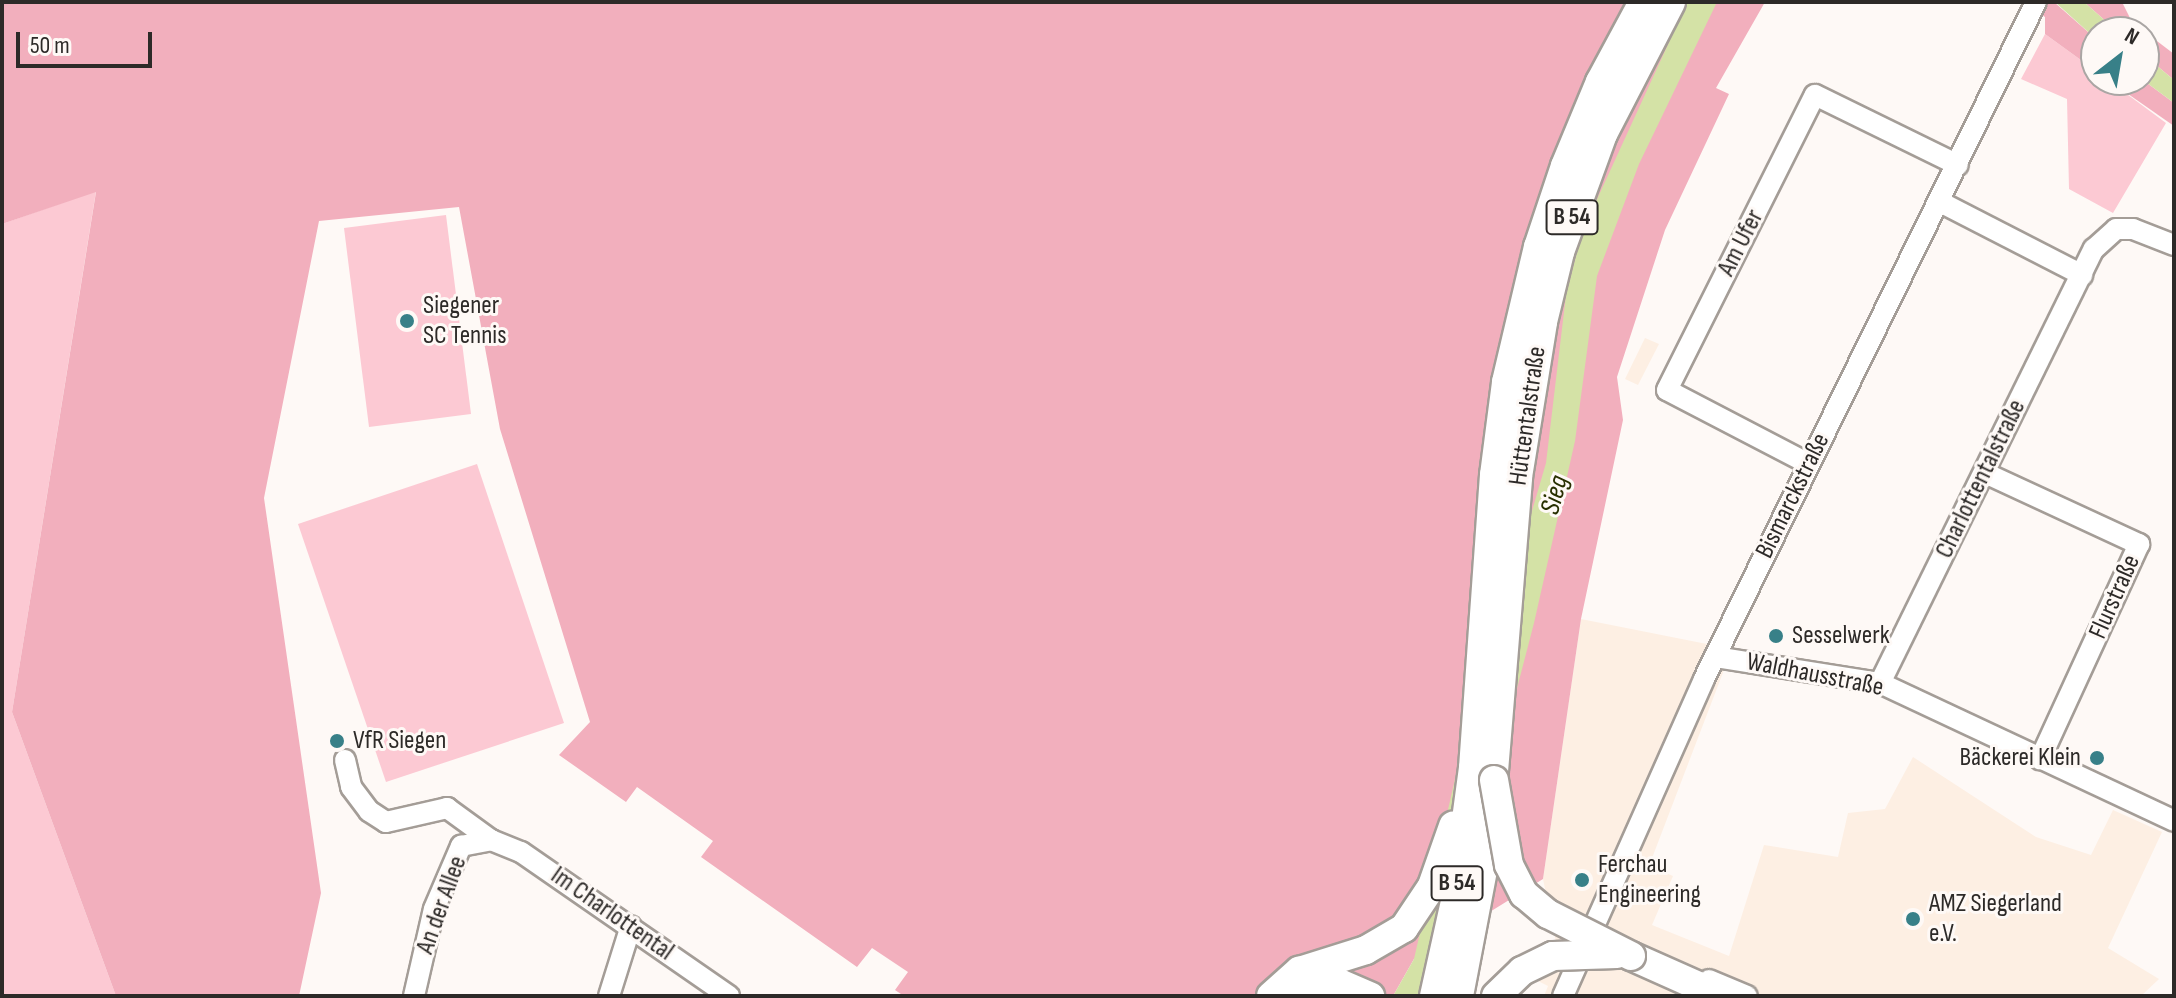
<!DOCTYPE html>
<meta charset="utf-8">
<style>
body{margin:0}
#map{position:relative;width:2176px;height:998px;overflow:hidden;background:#fef9f6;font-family:"Sofia Sans Condensed",sans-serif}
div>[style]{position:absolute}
.built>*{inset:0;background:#fdefe3}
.green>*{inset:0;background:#fcc9d3}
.forest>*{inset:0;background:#f2afbd}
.water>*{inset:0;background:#d4e2a6}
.roads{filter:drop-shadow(2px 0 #a49d97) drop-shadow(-2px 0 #a49d97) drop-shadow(0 2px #a49d97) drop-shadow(0 -2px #a49d97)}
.minor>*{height:20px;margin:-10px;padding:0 10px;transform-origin:10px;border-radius:10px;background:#fff}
.highway>*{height:28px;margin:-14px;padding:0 14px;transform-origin:14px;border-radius:14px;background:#fff}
.bridges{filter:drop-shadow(2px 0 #a49d97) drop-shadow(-2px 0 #a49d97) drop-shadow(0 2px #a49d97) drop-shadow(0 -2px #a49d97)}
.highway-bridge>*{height:28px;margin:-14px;padding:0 14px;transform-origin:14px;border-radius:14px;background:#fff}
.dots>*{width:22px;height:22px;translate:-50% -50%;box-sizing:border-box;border:4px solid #fef9f6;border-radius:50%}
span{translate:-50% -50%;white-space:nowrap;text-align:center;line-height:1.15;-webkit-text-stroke:6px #fef9f6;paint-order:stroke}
.shield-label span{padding:2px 6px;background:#fef9f6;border:2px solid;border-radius:6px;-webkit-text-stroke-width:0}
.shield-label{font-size:24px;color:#2d2a28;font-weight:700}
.street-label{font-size:26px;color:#2d2a28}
.poi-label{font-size:26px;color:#2d2a28}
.left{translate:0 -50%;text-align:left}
.right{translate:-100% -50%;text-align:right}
.water-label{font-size:28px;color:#282f01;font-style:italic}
.frame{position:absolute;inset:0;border:4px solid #2d2a28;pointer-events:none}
.north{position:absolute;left:2080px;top:16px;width:80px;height:80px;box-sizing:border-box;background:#fef9f6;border:2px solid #aaa6a4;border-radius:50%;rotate:31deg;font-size:22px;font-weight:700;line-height:32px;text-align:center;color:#2d2a28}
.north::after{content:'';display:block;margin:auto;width:28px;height:36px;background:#388088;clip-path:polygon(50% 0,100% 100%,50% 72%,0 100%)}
.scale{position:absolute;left:16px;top:32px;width:136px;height:36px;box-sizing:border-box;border:4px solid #2d2a28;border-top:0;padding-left:10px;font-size:24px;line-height:28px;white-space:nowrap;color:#2d2a28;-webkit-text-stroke:6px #fef9f6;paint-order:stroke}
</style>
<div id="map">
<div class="built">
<div style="clip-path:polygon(1645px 338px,1659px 344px,1638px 385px,1625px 379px)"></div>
<div style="clip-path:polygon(1581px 619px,1732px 649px,1649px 866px,1673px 876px,1652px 925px,1729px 956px,1764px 845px,1838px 857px,1848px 813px,1885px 809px,1913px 757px,2036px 837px,2091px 855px,2113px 810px,2162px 832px,2108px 948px,2159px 979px,2141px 996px,1544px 996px,1548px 986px,1538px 981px,1556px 942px,1543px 879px)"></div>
</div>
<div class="green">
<div style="clip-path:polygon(2045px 34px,2096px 71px,2096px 80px,2108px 80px,2166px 123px,2113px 213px,2069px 189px,2067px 99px,2021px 79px)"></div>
<div style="clip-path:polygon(96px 191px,12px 712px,116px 996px,2px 996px,2px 224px)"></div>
<div style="clip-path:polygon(446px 215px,471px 414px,369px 427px,344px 228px)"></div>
<div style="clip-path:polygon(477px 464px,564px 723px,386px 782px,298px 524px)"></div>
</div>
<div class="forest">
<div style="clip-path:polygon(2px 2px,1765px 2px,1716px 88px,1729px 94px,1665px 230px,1617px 377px,1623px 420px,1581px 619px,1543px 879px,1414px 959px,1393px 996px,904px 996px,895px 990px,908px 972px,872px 948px,857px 967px,701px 857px,713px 841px,637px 787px,626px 802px,559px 755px,590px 722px,500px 429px,459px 207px,319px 221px,264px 498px,321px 893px,299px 996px,116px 996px,12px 712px,96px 192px,2px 224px)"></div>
<div style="clip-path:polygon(2024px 2px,2054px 2px,2096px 39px,2096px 71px,2045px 34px,2045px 17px)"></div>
<div style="clip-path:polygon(2084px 2px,2122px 2px,2132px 22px,2174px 54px,2174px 80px,2144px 55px,2144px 32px,2118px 32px)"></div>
<div style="clip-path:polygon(2108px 80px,2143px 80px,2174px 103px,2174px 126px)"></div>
</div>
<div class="water">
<div style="clip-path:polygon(1717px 2px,1639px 164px,1597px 276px,1575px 441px,1534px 623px,1437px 996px,1393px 996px,1414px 959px,1460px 757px,1546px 463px,1566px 295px,1582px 232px,1687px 3px)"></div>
<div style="clip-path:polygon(2055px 2px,2084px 2px,2118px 32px,2096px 32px,2096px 39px)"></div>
<div style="clip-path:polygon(2144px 55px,2174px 80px,2174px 103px,2143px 80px)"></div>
</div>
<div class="roads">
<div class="minor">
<div style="left:1940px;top:202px;width:160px;rotate:27.2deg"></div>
<div style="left:1809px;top:464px;width:160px;rotate:-152.5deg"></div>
<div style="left:1667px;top:390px;width:330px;rotate:-63.4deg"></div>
<div style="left:1815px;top:95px;width:159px;rotate:26.1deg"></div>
<div style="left:1985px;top:473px;width:170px;rotate:24.8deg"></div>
<div style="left:2139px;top:544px;width:237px;rotate:114.7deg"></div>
<div style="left:1715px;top:657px;width:167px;rotate:9deg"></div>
<div style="left:1880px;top:683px;width:325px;rotate:25.1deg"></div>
<div style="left:1880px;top:683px;width:484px;rotate:-63.8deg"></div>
<div style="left:2094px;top:249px;width:30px;rotate:-42deg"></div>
<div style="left:2116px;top:229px;width:17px"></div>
<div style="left:2133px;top:229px;width:44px;rotate:21.3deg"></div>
<div style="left:345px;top:760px;width:28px;rotate:77deg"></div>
<div style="left:351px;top:787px;width:30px;rotate:53deg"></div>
<div style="left:369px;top:811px;width:20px;rotate:33deg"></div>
<div style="left:386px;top:822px;width:63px;rotate:-12.9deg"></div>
<div style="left:447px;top:808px;width:54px;rotate:36deg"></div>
<div style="left:491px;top:840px;width:32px;rotate:22deg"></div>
<div style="left:521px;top:852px;width:253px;rotate:34.7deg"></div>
<div style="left:1709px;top:980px;width:41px;rotate:22.8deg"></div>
<div style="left:414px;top:996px;width:89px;rotate:-77.1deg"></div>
<div style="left:434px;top:909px;width:69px;rotate:-66.8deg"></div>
<div style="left:461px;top:846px;width:31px;rotate:-11deg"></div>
<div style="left:609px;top:996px;width:73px;rotate:-72.6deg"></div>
<div style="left:1563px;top:996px;width:347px;rotate:-66deg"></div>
<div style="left:1704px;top:679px;width:754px;rotate:-63.88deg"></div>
</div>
<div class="highway">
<div style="left:1631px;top:956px;width:98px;rotate:24deg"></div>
<div style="left:1271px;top:996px;width:38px;rotate:-42deg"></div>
<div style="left:1299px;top:971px;width:70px;rotate:-17.4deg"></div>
<div style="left:1366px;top:950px;width:44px;rotate:-30.1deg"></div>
<div style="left:1404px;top:928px;width:50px;rotate:-56.3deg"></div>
<div style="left:1432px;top:886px;width:64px;rotate:-70.7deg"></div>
<div style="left:1296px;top:996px;width:29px;rotate:-27deg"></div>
<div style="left:1322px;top:983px;width:17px"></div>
<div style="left:1339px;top:983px;width:34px;rotate:23deg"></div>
<div style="left:1434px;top:996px;width:97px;rotate:-77.5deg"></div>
<div style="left:1455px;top:901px;width:134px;rotate:-82.3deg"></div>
<div style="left:1473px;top:768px;width:294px;rotate:-85.9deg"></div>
<div style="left:1494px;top:475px;width:94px;rotate:-82.6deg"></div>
<div style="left:1506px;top:382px;width:139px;rotate:-76.7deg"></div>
<div style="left:1538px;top:247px;width:85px;rotate:-71.6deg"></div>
<div style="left:1565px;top:166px;width:91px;rotate:-67.4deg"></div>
<div style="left:1600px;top:82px;width:91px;rotate:-61.7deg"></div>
<div style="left:1459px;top:996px;width:155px;rotate:-79.2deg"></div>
<div style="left:1488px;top:844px;width:368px;rotate:-85.3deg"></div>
<div style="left:1518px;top:477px;width:157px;rotate:-80.8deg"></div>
<div style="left:1543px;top:322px;width:72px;rotate:-76.3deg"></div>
<div style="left:1560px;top:252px;width:126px;rotate:-70deg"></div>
<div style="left:1603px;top:134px;width:148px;rotate:-62.7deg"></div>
</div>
</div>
<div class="bridges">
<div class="highway-bridge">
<div style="left:1494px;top:780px;width:86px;rotate:80deg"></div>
<div style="left:1509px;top:865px;width:33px;rotate:63deg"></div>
<div style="left:1524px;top:894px;width:31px;rotate:40deg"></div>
<div style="left:1548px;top:914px;width:93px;rotate:26.8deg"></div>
<div style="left:1496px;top:996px;width:36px;rotate:-44deg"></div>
<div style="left:1522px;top:971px;width:34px;rotate:-26deg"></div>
<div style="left:1553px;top:956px;width:64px;rotate:-1.8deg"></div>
</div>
</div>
<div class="dots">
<div style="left:407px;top:321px;background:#388088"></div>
<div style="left:1776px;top:636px;background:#388088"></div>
<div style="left:337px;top:741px;background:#388088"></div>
<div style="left:2097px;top:758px;background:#388088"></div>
<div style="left:1582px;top:880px;background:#388088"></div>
<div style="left:1913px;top:919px;background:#388088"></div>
</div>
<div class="shield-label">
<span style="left:1572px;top:217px">B 54</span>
<span style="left:1457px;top:883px">B 54</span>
</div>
<div class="street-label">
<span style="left:1741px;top:243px;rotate:-63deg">Am Ufer</span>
<span style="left:1528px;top:416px;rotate:-82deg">Hüttentalstraße</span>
<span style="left:1981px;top:479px;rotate:-64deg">Charlottentalstraße</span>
<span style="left:1793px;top:496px;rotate:-64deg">Bismarckstraße</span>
<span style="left:2115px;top:597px;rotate:-66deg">Flurstraße</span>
<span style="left:1815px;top:675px;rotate:11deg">Waldhausstraße</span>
<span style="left:442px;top:905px;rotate:-70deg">An der Allee</span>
<span style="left:612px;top:914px;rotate:35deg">Im Charlottental</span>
</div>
<div class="poi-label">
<span class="left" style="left:423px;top:321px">Siegener<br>SC Tennis</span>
<span class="left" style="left:1792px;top:636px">Sesselwerk</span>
<span class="left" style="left:353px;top:741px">VfR Siegen</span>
<span class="right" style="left:2081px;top:758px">Bäckerei Klein</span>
<span class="left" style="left:1598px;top:880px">Ferchau<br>Engineering</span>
<span class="left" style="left:1929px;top:919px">AMZ Siegerland<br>e.V.</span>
</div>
<div class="water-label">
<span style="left:1555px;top:495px;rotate:-74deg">Sieg</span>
</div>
<div class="frame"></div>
<div class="north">N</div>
<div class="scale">50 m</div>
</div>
